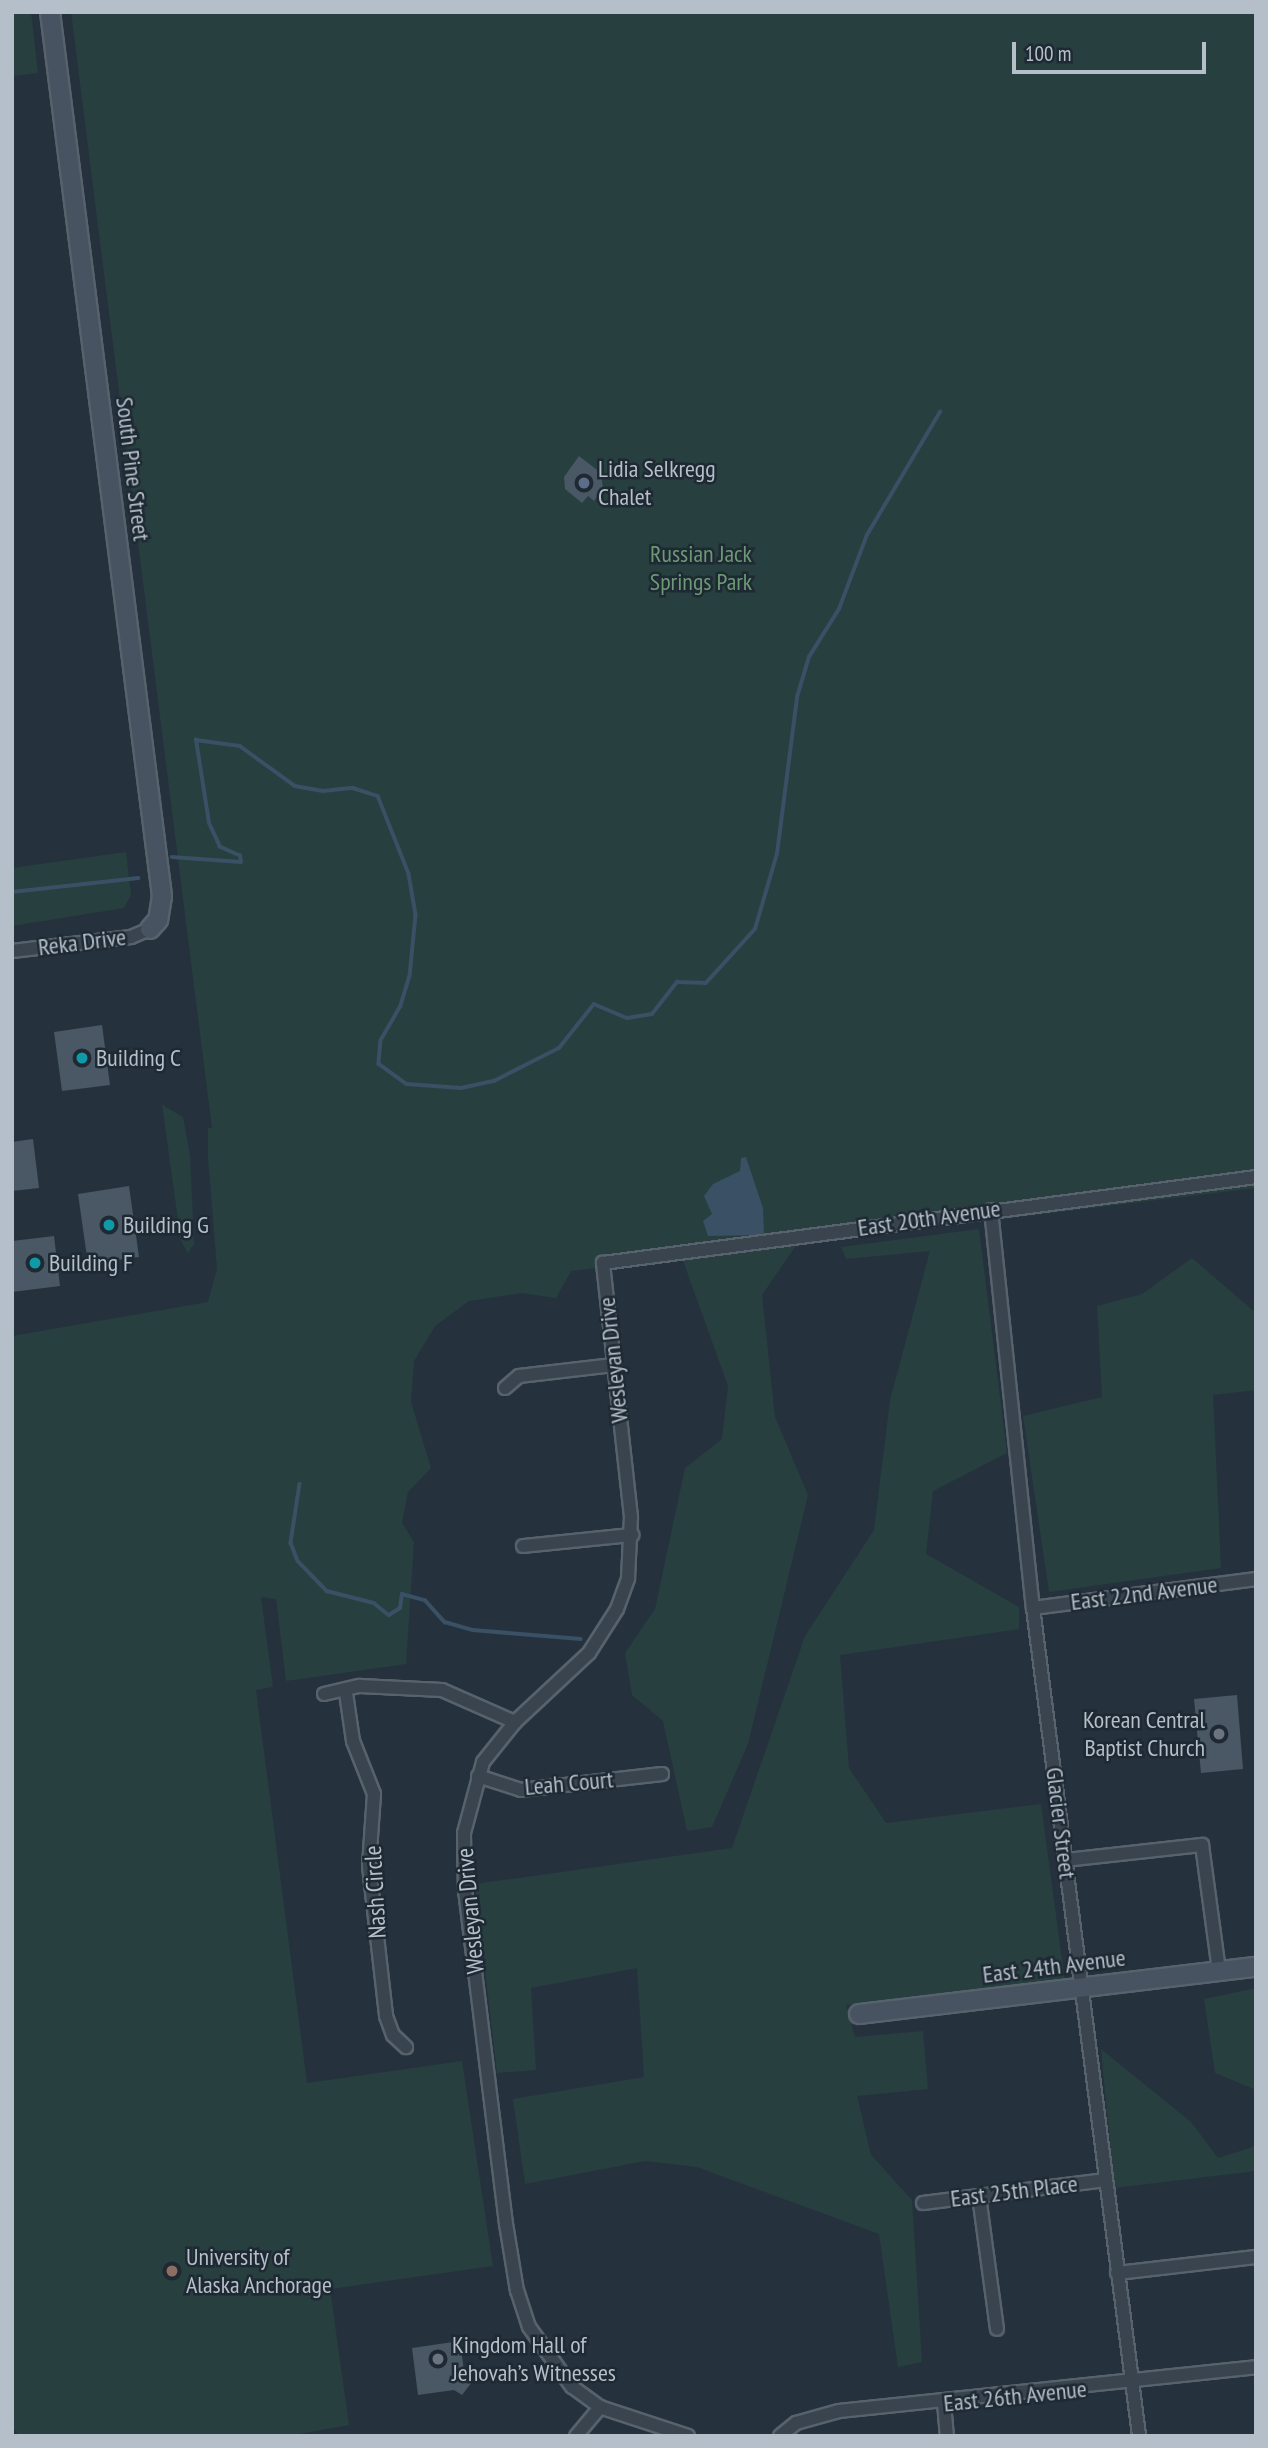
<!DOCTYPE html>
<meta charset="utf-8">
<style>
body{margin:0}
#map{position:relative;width:1268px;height:2448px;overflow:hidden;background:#25323e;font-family:"PT Sans Narrow",sans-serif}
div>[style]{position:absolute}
.green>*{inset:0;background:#273f3f}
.water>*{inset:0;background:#395065}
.stream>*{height:3.5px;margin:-1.75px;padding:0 1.75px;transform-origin:1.75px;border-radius:1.75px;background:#395065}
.building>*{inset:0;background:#495864}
.roads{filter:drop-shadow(2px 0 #57626c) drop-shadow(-2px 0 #57626c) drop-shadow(0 2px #57626c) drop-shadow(0 -2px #57626c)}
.street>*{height:12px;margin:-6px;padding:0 6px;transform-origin:6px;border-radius:6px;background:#39444e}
.secondary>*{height:18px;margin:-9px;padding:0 9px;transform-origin:9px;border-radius:9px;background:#475361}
.dots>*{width:19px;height:19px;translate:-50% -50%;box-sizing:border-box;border:4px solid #1e2933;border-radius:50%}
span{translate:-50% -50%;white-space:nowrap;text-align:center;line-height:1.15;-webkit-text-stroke:5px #1e2933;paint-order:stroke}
.street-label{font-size:24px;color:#b5bfc9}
.poi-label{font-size:24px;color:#b5bfc9}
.left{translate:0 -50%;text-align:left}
.right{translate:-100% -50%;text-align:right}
.park-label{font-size:24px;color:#6c9a72}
.frame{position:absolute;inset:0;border:14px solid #b5bfc9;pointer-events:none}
.scale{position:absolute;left:1012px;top:42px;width:194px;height:32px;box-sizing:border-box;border:4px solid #b5bfc9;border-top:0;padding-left:9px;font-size:21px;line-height:24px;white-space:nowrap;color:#b5bfc9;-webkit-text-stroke:5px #1e2933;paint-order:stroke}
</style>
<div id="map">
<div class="green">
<div style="clip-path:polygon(12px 12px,31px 12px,38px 73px,12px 76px)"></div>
<div style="clip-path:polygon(71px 12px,1256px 12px,1256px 1188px,797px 1244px,762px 1295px,775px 1417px,808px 1495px,748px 1744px,712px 1827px,687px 1831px,663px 1721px,632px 1695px,625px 1653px,655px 1609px,685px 1468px,722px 1439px,728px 1386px,682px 1258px,571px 1271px,556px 1298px,522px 1293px,469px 1301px,435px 1326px,414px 1361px,411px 1402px,431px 1468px,408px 1492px,402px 1523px,414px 1542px,406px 1664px,286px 1681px,276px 1599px,261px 1597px,273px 1687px,256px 1690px,307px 2083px,462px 2061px,493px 2266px,330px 2289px,349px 2425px,288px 2436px,19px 2436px,12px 2427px,12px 1336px,208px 1302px,217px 1269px,208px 1157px,208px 1128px,212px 1128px)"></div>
<div style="clip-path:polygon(126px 852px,131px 895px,124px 908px,12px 926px,12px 868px)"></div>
<div style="clip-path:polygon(162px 1105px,183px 1117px,190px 1155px,194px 1244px,188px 1253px,181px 1241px)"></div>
<div style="clip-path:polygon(979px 1229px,1007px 1453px,933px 1491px,926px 1554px,1019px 1607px,1019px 1629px,840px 1655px,849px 1768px,886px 1823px,1041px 1804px,1065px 1982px,846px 2005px,855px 2037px,923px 2031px,928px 2089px,857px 2096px,871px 2155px,912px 2200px,922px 2362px,898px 2367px,879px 2234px,697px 2167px,645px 2161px,525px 2184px,513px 2099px,644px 2077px,637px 1968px,531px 1988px,536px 2070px,497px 2073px,475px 1884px,732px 1848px,805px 1636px,874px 1530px,890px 1400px,930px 1251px,846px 1259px,841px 1247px)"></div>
<div style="clip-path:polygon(1192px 1258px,1256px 1313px,1256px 1390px,1213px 1395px,1221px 1568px,1049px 1592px,1023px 1416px,1102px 1397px,1097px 1306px,1142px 1294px)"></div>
<div style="clip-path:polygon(1256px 1988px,1256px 2090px,1215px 2073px,1204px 1999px)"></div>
<div style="clip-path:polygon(1101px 2049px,1191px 2122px,1218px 2158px,1256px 2146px,1256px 2171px,1114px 2188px)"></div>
</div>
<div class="water">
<div style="clip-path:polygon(746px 1157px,763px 1208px,764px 1235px,708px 1236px,703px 1221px,712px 1214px,704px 1196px,713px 1184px,740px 1171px,741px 1158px)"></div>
</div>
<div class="stream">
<div style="left:172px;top:857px;width:69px;rotate:4.1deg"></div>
<div style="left:241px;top:862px;width:6px;rotate:-99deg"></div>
<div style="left:240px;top:856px;width:22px;rotate:-156deg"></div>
<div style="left:220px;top:847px;width:26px;rotate:-115deg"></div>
<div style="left:209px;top:823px;width:84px;rotate:-98.9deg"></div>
<div style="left:196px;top:740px;width:44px;rotate:7.8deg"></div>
<div style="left:240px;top:746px;width:68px;rotate:36deg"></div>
<div style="left:295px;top:786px;width:28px;rotate:10deg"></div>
<div style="left:323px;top:791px;width:30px;rotate:-6deg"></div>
<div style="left:353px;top:788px;width:26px;rotate:18deg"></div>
<div style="left:378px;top:796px;width:84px;rotate:68.3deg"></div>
<div style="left:409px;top:874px;width:42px;rotate:80.3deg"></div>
<div style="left:416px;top:915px;width:61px;rotate:95.6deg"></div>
<div style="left:410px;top:976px;width:31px;rotate:107deg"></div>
<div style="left:401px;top:1006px;width:39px;rotate:120deg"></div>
<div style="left:381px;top:1040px;width:24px;rotate:95deg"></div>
<div style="left:379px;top:1064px;width:34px;rotate:36deg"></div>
<div style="left:407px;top:1084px;width:54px;rotate:4.2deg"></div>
<div style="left:461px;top:1088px;width:34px;rotate:-12deg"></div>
<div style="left:494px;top:1081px;width:73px;rotate:-26.9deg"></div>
<div style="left:559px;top:1048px;width:56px;rotate:-51.5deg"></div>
<div style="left:594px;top:1004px;width:36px;rotate:23deg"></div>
<div style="left:627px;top:1018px;width:25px;rotate:-9deg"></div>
<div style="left:652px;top:1014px;width:41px;rotate:-52deg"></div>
<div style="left:677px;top:982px;width:29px;rotate:2deg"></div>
<div style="left:706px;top:983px;width:73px;rotate:-47.8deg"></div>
<div style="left:755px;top:929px;width:78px;rotate:-73.7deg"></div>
<div style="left:777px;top:854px;width:158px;rotate:-82.7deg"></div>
<div style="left:797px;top:697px;width:42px;rotate:-73.3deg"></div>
<div style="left:809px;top:657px;width:57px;rotate:-58deg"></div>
<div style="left:839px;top:609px;width:79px;rotate:-69.3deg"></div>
<div style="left:867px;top:535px;width:143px;rotate:-59.3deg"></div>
<div style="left:12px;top:892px;width:127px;rotate:-6.3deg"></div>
<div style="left:300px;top:1484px;width:60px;rotate:98.7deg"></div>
<div style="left:291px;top:1543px;width:19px;rotate:69deg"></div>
<div style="left:298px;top:1561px;width:42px;rotate:46deg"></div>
<div style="left:327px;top:1591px;width:49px;rotate:14.3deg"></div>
<div style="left:374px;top:1603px;width:19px;rotate:39deg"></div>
<div style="left:389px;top:1615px;width:13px;rotate:-32deg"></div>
<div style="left:400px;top:1608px;width:14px;rotate:-82deg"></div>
<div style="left:402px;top:1594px;width:24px;rotate:15deg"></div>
<div style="left:425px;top:1600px;width:30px;rotate:48deg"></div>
<div style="left:445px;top:1622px;width:29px;rotate:16deg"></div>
<div style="left:473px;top:1630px;width:108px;rotate:4.8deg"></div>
</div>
<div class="building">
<div style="clip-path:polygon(579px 456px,601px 473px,603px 489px,594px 501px,588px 496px,582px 503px,565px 489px,564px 477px)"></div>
<div style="clip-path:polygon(102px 1025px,110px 1085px,62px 1091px,54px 1032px)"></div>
<div style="clip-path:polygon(33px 1139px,39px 1188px,12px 1191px,12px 1142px)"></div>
<div style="clip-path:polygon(129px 1186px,139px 1257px,88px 1264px,78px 1194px)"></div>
<div style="clip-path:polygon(54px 1236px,60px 1286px,12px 1292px,12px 1241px)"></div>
<div style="clip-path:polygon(1237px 1695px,1243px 1769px,1201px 1773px,1194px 1699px)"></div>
<div style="clip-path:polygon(460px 2341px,464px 2371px,472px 2382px,462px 2395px,454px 2390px,418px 2395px,412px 2348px)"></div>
</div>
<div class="roads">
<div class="street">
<div style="left:12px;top:951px;width:120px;rotate:-6.7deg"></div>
<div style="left:131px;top:937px;width:21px;rotate:-23deg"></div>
<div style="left:991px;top:1210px;width:400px;rotate:84deg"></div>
<div style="left:1033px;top:1608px;width:835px;rotate:82.7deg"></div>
<div style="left:505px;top:1388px;width:18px;rotate:-41deg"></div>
<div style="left:519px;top:1376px;width:95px;rotate:-6.7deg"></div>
<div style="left:523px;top:1546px;width:110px;rotate:-5.8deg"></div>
<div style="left:1033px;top:1608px;width:225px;rotate:-7.4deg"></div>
<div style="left:346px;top:1693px;width:49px;rotate:81.7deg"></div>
<div style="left:353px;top:1741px;width:57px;rotate:68.4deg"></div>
<div style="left:374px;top:1794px;width:72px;rotate:94deg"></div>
<div style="left:369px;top:1866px;width:151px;rotate:83.5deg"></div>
<div style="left:386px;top:2016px;width:20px;rotate:70deg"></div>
<div style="left:393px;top:2035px;width:18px;rotate:43deg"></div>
<div style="left:324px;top:1694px;width:37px;rotate:-13deg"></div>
<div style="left:360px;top:1686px;width:82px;rotate:2.8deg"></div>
<div style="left:442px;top:1690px;width:80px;rotate:23.7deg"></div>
<div style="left:478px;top:1776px;width:45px;rotate:18deg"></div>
<div style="left:521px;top:1790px;width:142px;rotate:-6.5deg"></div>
<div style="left:1066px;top:1860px;width:137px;rotate:-6.3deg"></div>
<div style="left:1202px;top:1845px;width:127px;rotate:82.3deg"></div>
<div style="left:979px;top:2196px;width:134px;rotate:82.3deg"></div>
<div style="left:923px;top:2203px;width:182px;rotate:-7.2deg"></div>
<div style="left:1117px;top:2273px;width:140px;rotate:-6.6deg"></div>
<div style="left:944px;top:2403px;width:33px;rotate:85deg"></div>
<div style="left:576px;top:2436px;width:38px;rotate:-50deg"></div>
<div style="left:688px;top:2436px;width:93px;rotate:-161.8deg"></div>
<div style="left:600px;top:2407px;width:34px;rotate:-144deg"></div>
<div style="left:572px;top:2387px;width:74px;rotate:-125.6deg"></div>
<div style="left:529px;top:2327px;width:38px;rotate:-108deg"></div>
<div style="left:517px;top:2291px;width:68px;rotate:-99.3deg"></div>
<div style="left:506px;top:2224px;width:335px;rotate:-97deg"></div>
<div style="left:465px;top:1892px;width:59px;rotate:-91deg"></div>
<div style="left:464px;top:1833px;width:73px;rotate:-75deg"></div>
<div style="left:483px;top:1762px;width:51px;rotate:-51.3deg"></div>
<div style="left:515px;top:1722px;width:101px;rotate:-43deg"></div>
<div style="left:589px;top:1653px;width:52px;rotate:-57.5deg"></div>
<div style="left:617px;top:1609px;width:33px;rotate:-70deg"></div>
<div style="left:628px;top:1578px;width:61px;rotate:-87.2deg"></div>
<div style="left:631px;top:1517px;width:256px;rotate:-96.3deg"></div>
<div style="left:603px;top:1263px;width:659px;rotate:-7.5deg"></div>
<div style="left:780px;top:2436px;width:21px;rotate:-39deg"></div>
<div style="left:796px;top:2423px;width:45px;rotate:-15.6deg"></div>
<div style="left:839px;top:2411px;width:419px;rotate:-6deg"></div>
</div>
<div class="secondary">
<div style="left:50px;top:12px;width:891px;rotate:82.78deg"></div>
<div style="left:162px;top:896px;width:24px;rotate:99deg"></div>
<div style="left:158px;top:920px;width:12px;rotate:132deg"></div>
<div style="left:859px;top:2014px;width:400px;rotate:-6.8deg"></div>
</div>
</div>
<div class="dots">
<div style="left:584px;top:483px;background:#5c6f8a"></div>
<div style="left:82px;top:1058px;background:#0f9aa8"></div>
<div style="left:109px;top:1225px;background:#0f9aa8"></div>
<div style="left:35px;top:1263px;background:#0f9aa8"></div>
<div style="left:1219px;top:1734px;background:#6b7280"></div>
<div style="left:172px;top:2271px;background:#8d6e63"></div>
<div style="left:438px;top:2359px;background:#6b7280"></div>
</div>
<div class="street-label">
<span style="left:133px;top:469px;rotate:83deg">South Pine Street</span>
<span style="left:82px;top:942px;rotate:-7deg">Reka Drive</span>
<span style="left:929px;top:1218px;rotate:-8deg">East 20th Avenue</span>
<span style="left:613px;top:1360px;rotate:-96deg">Wesleyan Drive</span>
<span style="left:1144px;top:1593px;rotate:-7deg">East 22nd Avenue</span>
<span style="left:569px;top:1783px;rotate:-5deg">Leah Court</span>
<span style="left:1061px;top:1823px;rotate:83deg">Glacier Street</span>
<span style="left:375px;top:1892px;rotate:-93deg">Nash Circle</span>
<span style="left:470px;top:1911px;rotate:-95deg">Wesleyan Drive</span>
<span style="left:1054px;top:1966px;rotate:-7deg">East 24th Avenue</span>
<span style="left:1014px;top:2191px;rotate:-7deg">East 25th Place</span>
<span style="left:1015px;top:2396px;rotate:-6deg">East 26th Avenue</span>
</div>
<div class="poi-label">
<span class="left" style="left:598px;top:483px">Lidia Selkregg<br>Chalet</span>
<span class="left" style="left:96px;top:1058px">Building C</span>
<span class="left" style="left:123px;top:1225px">Building G</span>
<span class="left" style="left:49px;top:1263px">Building F</span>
<span class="right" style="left:1205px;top:1734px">Korean Central<br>Baptist Church</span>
<span class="left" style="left:186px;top:2271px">University of<br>Alaska Anchorage</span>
<span class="left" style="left:452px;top:2359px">Kingdom Hall of<br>Jehovah’s Witnesses</span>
</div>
<div class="park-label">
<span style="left:701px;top:568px">Russian Jack<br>Springs Park</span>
</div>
<div class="frame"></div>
<div class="scale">100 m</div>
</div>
